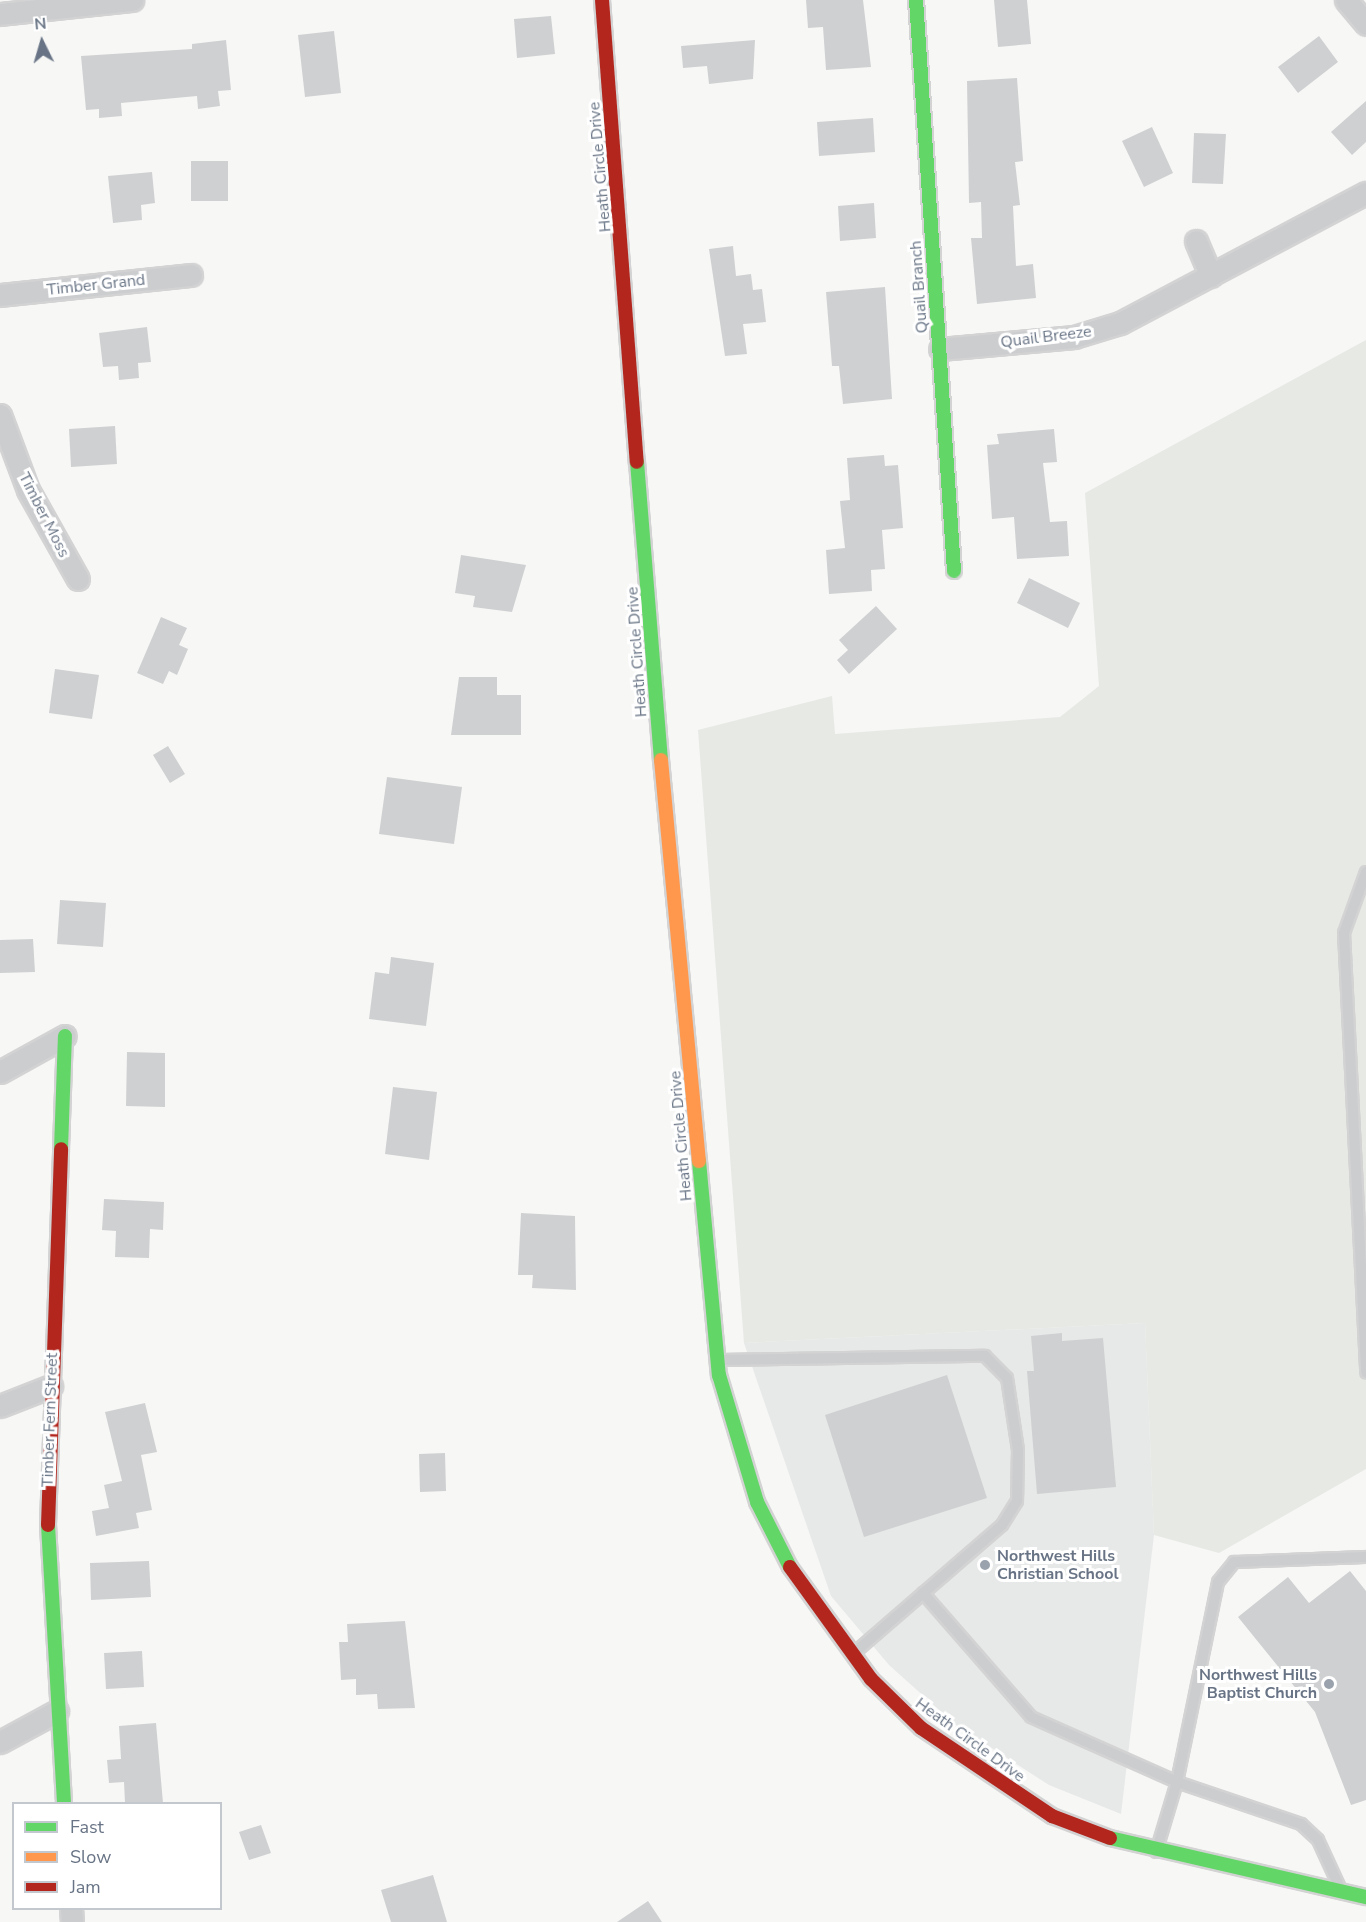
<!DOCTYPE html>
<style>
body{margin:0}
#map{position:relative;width:1366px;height:1922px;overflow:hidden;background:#f7f7f6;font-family:"Nunito Sans",sans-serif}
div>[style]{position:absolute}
.built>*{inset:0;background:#e7e8e8}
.green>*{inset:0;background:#e6e9e4}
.building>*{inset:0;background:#cfd0d1}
.roads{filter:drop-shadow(2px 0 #d3d3d4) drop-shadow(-2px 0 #d3d3d4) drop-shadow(0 2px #d3d3d4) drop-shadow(0 -2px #d3d3d4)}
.lane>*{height:10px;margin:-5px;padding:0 5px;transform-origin:5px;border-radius:5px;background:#cccdcf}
.street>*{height:21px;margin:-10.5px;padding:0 10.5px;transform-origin:10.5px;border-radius:10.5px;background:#cccdcf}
.fast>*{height:14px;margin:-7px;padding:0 7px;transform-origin:7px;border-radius:7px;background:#63d668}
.slow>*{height:14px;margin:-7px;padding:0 7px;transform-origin:7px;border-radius:7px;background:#ff974d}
.jam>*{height:14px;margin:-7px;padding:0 7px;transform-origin:7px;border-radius:7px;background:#b3261e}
.dots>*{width:16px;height:16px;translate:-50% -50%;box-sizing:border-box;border:3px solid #fff;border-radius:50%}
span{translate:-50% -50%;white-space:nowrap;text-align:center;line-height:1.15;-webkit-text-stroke:6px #fff;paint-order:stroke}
.street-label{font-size:16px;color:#687485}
.poi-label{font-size:16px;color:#687485;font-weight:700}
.left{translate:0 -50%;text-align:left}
.right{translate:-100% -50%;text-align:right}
.legend{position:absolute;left:12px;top:1802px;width:210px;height:108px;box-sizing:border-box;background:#fff;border:2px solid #c3c7ce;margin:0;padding:8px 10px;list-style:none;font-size:18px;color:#687485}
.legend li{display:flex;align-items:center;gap:12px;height:30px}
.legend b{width:30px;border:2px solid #c3c7ce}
.north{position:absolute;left:12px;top:12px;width:60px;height:60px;-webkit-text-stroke:4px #fff;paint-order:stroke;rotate:355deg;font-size:16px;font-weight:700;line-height:24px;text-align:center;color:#687485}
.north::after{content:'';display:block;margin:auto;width:21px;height:27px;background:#687485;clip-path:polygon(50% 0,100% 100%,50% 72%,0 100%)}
</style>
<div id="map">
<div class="built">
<div style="clip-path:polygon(1145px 1323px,1154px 1535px,1121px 1814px,1049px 1785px,957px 1726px,889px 1665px,831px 1596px,744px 1343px)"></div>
</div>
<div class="green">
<div style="clip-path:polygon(1366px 340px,1366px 1469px,1219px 1553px,1154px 1535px,1145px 1323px,744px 1343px,698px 730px,832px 696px,835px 734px,1060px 717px,1099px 686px,1085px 493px)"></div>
</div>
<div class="building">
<div style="clip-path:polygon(806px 0,863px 0,871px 67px,826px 70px,823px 27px,808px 28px)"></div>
<div style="clip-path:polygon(994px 0,1027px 0,1031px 44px,998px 47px)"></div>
<div style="clip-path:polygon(551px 16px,555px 54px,517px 58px,514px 19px)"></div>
<div style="clip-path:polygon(334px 31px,341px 93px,305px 97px,298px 35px)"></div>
<div style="clip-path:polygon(1319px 36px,1338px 62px,1298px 93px,1278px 67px)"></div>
<div style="clip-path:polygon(226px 40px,231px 90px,218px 91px,220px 106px,198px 109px,197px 96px,121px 103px,122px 116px,99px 118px,99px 109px,86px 110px,81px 56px,192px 49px,192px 44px)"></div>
<div style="clip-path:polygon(755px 40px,753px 79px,709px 84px,707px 66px,683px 68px,681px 46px)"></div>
<div style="clip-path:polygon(1017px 78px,1023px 161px,1015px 162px,1020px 205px,1013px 206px,1016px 266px,1033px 264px,1036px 298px,977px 304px,971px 238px,982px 238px,981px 202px,969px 203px,967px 81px)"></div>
<div style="clip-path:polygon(1366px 101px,1366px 142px,1352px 155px,1331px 132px)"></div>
<div style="clip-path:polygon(873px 118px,875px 152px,819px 156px,817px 122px)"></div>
<div style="clip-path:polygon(1152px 127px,1173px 173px,1144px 187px,1122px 141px)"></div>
<div style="clip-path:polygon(1194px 133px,1226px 134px,1223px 184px,1192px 183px)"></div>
<div style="clip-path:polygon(191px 161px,228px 161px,228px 201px,191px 201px)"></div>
<div style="clip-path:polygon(152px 172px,155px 203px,141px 205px,142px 220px,113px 223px,108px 176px)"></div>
<div style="clip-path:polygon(874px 203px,876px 238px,840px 241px,838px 206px)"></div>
<div style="clip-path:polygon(733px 246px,736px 276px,751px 274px,753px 290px,762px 289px,766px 322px,743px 324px,747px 354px,725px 356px,709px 249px)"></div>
<div style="clip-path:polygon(885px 287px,892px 399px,843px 404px,839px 366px,832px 366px,826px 292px)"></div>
<div style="clip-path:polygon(147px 327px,151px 362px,138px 363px,139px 378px,119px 380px,118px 366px,103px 367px,99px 333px)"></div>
<div style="clip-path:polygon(115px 426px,117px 464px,71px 467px,69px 429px)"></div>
<div style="clip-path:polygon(1054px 429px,1057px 462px,1043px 463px,1050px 522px,1067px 521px,1069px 556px,1017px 559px,1014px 517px,992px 519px,987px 445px,999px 444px,997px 434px)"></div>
<div style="clip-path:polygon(884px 455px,885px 466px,898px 465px,903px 528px,882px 530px,885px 569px,871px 570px,872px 591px,829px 594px,826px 550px,845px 548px,840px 501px,850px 500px,847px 458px)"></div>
<div style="clip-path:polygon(461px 555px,526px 565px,512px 612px,473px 607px,475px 596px,455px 593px)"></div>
<div style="clip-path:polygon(1029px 578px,1080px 603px,1068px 628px,1017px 603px)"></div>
<div style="clip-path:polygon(876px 606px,897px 629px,849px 674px,837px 660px,848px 650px,839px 640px)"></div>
<div style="clip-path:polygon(161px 617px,187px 628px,179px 645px,188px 649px,177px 675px,169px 671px,163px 684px,137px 673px)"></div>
<div style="clip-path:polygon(55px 669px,99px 675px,92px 719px,49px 713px)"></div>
<div style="clip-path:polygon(459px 677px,497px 677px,497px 695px,521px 695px,521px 735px,451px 735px)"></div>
<div style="clip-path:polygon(168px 746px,185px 774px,170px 783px,153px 755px)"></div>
<div style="clip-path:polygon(387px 777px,462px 787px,454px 844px,379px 834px)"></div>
<div style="clip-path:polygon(60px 900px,106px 903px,103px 947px,57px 944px)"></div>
<div style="clip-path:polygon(33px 939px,35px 972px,0 973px,0 940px)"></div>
<div style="clip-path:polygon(391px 957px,434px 963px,426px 1026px,369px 1019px,375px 972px,389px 974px)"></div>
<div style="clip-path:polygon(127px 1052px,165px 1053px,165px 1107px,126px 1106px)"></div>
<div style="clip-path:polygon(393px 1087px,437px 1092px,429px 1160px,385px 1154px)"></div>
<div style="clip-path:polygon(104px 1199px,164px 1202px,163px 1230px,150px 1229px,149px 1258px,115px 1257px,116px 1231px,102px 1230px)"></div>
<div style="clip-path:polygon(521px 1213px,575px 1216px,576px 1290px,532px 1288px,533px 1275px,518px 1275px)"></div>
<div style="clip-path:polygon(1062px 1333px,1062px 1341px,1103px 1338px,1116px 1487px,1037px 1494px,1027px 1371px,1034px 1371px,1031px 1336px)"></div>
<div style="clip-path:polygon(947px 1375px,987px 1498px,864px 1537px,825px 1415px)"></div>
<div style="clip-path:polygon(145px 1403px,157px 1452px,141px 1455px,152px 1510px,136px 1513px,139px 1528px,96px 1536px,92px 1511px,109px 1508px,104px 1485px,122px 1481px,105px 1412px)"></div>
<div style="clip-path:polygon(445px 1453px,446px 1491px,420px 1492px,419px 1454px)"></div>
<div style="clip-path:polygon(149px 1561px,151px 1597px,91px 1600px,90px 1563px)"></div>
<div style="clip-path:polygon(1350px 1571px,1366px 1591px,1366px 1800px,1351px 1805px,1315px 1712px,1238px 1617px,1288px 1577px,1309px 1603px)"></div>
<div style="clip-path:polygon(405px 1621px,415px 1708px,378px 1709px,377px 1694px,356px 1695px,356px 1679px,341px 1680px,339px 1642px,348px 1642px,347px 1624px)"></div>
<div style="clip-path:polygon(142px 1651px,144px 1687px,106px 1689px,104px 1653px)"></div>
<div style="clip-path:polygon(156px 1723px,163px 1803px,125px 1803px,124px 1782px,109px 1783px,107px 1760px,121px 1759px,119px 1726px)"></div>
<div style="clip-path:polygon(261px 1825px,271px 1853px,249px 1860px,239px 1832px)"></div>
<div style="clip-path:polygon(433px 1875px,447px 1922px,391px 1922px,381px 1890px)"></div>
<div style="clip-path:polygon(648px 1901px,662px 1922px,617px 1922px)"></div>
</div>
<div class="roads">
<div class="lane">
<div style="left:1366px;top:872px;width:65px;rotate:109.8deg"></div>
<div style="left:1344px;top:933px;width:440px;rotate:87.1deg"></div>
<div style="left:720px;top:1360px;width:265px;rotate:-0.9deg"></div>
<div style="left:985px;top:1356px;width:31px;rotate:45deg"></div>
<div style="left:1007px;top:1378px;width:73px;rotate:81.3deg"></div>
<div style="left:1018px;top:1450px;width:51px;rotate:91.1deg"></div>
<div style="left:1017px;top:1501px;width:28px;rotate:122deg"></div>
<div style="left:1002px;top:1525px;width:196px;rotate:139.1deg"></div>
<div style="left:923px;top:1593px;width:164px;rotate:48.9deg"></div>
<div style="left:1031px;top:1717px;width:160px;rotate:24deg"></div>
<div style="left:1177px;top:1782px;width:131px;rotate:18.7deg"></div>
<div style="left:1301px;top:1824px;width:23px;rotate:43deg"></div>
<div style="left:1318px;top:1840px;width:53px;rotate:65.4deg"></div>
<div style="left:1156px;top:1852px;width:73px;rotate:-73.3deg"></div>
<div style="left:1177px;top:1782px;width:204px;rotate:-78.4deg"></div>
<div style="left:1218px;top:1582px;width:26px;rotate:-51deg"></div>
<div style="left:1234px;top:1562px;width:132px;rotate:-2.2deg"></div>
</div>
<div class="street">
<div style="left:1346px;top:0;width:31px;rotate:50deg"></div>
<div style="left:0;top:14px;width:133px;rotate:-6.1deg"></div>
<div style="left:1196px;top:241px;width:38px;rotate:67deg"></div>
<div style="left:0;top:295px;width:192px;rotate:-6deg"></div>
<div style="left:940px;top:349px;width:135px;rotate:-5.1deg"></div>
<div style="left:1074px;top:337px;width:48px;rotate:-16.9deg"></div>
<div style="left:1120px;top:323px;width:278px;rotate:-27.9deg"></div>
<div style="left:0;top:415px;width:80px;rotate:69.5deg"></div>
<div style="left:28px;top:490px;width:102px;rotate:60.7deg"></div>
<div style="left:0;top:1072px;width:74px;rotate:-29deg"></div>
<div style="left:0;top:1406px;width:55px;rotate:-21.4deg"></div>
<div style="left:0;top:1742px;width:65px;rotate:-28.5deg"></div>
<div style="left:71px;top:1908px;width:14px;rotate:86deg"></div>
</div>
<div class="fast">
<div style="left:916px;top:0;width:572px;rotate:86.19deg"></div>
<div style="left:637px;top:462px;width:299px;rotate:85.4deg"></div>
<div style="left:61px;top:1149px;width:113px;rotate:-88deg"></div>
<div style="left:699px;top:1161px;width:215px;rotate:84.7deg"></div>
<div style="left:719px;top:1375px;width:133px;rotate:73.3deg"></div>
<div style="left:757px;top:1502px;width:73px;rotate:63.1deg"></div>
<div style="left:48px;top:1525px;width:279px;rotate:86.7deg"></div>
<div style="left:1110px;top:1838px;width:263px;rotate:13deg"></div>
</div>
<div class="slow">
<div style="left:661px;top:760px;width:403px;rotate:84.6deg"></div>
</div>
<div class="jam">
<div style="left:602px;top:0;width:463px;rotate:85.7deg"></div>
<div style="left:48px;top:1525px;width:376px;rotate:-88deg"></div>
<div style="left:790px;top:1567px;width:138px;rotate:54.1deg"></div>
<div style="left:871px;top:1679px;width:70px;rotate:44.4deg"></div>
<div style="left:921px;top:1728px;width:158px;rotate:33.9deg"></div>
<div style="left:1052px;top:1816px;width:62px;rotate:20.8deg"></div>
</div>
</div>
<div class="dots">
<div style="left:985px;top:1565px;background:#9aa2ad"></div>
<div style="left:1329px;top:1684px;background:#9aa2ad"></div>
</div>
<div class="street-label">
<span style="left:600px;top:167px;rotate:-95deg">Heath Circle Drive</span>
<span style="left:96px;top:285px;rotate:-6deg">Timber Grand</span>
<span style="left:919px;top:287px;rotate:-94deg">Quail Branch</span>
<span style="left:1046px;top:337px;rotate:-7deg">Quail Breeze</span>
<span style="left:44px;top:515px;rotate:63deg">Timber Moss</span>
<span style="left:637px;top:652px;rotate:-94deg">Heath Circle Drive</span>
<span style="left:681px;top:1136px;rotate:-95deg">Heath Circle Drive</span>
<span style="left:50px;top:1420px;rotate:-88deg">Timber Fern Street</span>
<span style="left:970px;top:1740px;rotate:36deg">Heath Circle Drive</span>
</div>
<div class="poi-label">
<span class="left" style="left:997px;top:1565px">Northwest Hills<br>Christian School</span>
<span class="right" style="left:1317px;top:1684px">Northwest Hills<br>Baptist Church</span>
</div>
<ul class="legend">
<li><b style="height:8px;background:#63d668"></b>Fast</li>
<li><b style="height:8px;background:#ff974d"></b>Slow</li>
<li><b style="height:8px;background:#b3261e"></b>Jam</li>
</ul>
<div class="north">N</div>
</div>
